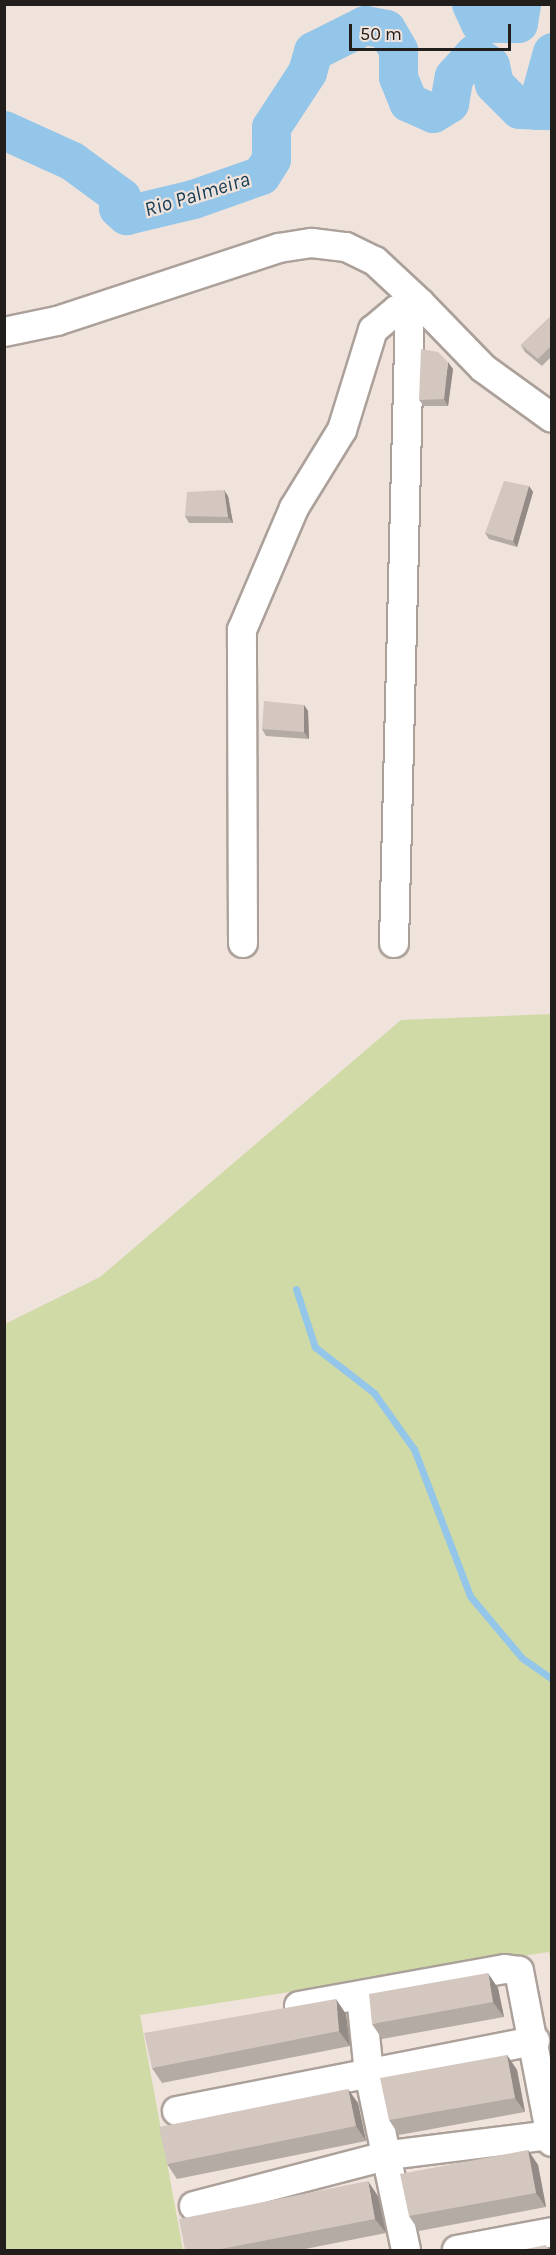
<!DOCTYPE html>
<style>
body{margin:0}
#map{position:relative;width:556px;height:2255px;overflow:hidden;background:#f0e3dc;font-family:Karla,sans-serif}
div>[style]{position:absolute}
.green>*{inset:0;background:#d0daa6}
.stream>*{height:7px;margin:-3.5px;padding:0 3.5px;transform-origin:3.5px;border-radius:3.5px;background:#94c6e9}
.river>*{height:39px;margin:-19.5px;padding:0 19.5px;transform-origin:19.5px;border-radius:19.5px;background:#94c6e9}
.roads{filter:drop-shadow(2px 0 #aca19a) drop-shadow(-2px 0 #aca19a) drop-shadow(0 2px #aca19a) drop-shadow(0 -2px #aca19a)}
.minor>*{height:28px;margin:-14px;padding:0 14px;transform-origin:14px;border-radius:14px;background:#fff}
.wall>*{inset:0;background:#b5aba5}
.shaded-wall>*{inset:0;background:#948b86}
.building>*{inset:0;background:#d3c7c0}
span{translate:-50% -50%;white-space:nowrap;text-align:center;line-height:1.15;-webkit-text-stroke:4.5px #f0e3dc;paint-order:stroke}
.water-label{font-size:21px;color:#163d56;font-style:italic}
.frame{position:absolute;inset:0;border:6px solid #221e1b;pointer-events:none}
.scale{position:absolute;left:349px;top:24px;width:162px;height:27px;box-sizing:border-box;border:3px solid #221e1b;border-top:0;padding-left:8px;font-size:18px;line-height:21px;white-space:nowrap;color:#221e1b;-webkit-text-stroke:4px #f0e3dc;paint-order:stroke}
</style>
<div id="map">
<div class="green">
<div style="clip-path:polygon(551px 1014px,551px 1966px,549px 1952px,140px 2015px,183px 2250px,5px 2250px,5px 1324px,100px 1277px,401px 1020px)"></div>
</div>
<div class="stream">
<div style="left:296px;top:1289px;width:61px;rotate:71.9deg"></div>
<div style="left:315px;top:1347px;width:75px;rotate:37.9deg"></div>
<div style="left:374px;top:1393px;width:69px;rotate:54.5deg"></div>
<div style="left:414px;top:1449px;width:157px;rotate:69.1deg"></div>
<div style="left:470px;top:1596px;width:81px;rotate:50deg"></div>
<div style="left:522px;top:1658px;width:37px;rotate:35deg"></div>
</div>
<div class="river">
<div style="left:471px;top:4px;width:21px;rotate:65deg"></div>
<div style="left:480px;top:23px;width:38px"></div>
<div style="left:518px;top:23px;width:19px;rotate:-81deg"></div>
<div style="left:536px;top:110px;width:60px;rotate:-74.6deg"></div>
<div style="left:4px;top:130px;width:75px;rotate:24.5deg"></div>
<div style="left:72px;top:161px;width:61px;rotate:36.3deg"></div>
<div style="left:121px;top:197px;width:11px;rotate:105deg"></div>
<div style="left:118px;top:208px;width:11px;rotate:41deg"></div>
<div style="left:126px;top:215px;width:69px;rotate:-13.4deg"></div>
<div style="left:193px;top:199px;width:72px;rotate:-19.4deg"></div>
<div style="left:261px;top:175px;width:19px;rotate:-58deg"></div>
<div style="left:271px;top:159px;width:32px;rotate:-90deg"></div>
<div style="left:271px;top:127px;width:66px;rotate:-56.8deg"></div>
<div style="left:307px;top:72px;width:22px;rotate:-74deg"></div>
<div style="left:313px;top:51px;width:58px;rotate:-26.6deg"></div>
<div style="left:365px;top:25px;width:21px;rotate:11deg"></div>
<div style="left:386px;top:29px;width:24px;rotate:60deg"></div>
<div style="left:398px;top:50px;width:27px;rotate:90deg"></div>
<div style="left:398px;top:77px;width:27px;rotate:68deg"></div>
<div style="left:408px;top:102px;width:27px;rotate:24deg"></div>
<div style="left:433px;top:113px;width:19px;rotate:-32deg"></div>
<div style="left:449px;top:103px;width:27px;rotate:-80deg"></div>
<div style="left:454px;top:76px;width:30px;rotate:-48deg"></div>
<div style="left:474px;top:54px;width:19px;rotate:35deg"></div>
<div style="left:490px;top:65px;width:19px;rotate:78deg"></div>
<div style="left:494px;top:84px;width:35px;rotate:45deg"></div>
<div style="left:519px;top:109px;width:33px;rotate:2deg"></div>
</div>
<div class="roads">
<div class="minor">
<div style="left:4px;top:332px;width:54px;rotate:-11.7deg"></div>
<div style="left:57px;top:321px;width:234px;rotate:-18.2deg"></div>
<div style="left:279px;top:248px;width:33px;rotate:-9deg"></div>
<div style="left:312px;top:243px;width:34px;rotate:7deg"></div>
<div style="left:346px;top:247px;width:32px;rotate:26deg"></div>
<div style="left:375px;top:261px;width:62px;rotate:43deg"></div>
<div style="left:243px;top:943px;width:313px;rotate:-90.2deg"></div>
<div style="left:242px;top:630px;width:133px;rotate:-66.9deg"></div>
<div style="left:294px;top:508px;width:92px;rotate:-58.4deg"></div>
<div style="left:342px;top:430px;width:105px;rotate:-72.8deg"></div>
<div style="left:373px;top:330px;width:31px;rotate:-40deg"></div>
<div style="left:397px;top:310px;width:24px;rotate:-17deg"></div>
<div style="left:420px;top:303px;width:91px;rotate:45.9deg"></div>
<div style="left:483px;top:368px;width:85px;rotate:35.9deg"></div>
<div style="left:394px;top:943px;width:637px;rotate:-88.56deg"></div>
<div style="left:361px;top:1996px;width:77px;rotate:84.1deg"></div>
<div style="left:369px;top:2073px;width:181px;rotate:78.2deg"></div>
<div style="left:299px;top:2006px;width:209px;rotate:-10.2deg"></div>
<div style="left:505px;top:1969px;width:14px;rotate:8deg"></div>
<div style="left:519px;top:1971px;width:174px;rotate:79.1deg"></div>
<div style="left:177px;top:2111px;width:365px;rotate:-11.1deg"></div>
<div style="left:194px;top:2206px;width:203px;rotate:-14.6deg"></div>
<div style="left:390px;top:2155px;width:161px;rotate:-7.1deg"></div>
<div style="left:457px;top:2250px;width:97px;rotate:-10.7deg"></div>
</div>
</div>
<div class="wall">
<div style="clip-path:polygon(552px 315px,552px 356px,542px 366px,525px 352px,521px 345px)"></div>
<div style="clip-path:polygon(453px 369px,448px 406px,424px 406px,419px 400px)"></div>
<div style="clip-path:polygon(529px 486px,533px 492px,517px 547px,489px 539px,485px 533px)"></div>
<div style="clip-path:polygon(228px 496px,233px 523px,189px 523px,185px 516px)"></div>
<div style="clip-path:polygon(304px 705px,308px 711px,309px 739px,266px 736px,262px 729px)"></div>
<div style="clip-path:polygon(498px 1988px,504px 2017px,382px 2039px,372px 2024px)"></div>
<div style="clip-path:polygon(346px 2014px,350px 2046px,162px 2083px,152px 2068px)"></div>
<div style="clip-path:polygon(507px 2055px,517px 2070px,525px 2112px,399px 2135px,389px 2120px)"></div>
<div style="clip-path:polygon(358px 2103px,366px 2141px,177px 2179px,167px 2164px)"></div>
<div style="clip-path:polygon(528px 2150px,538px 2165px,546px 2207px,419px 2231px,409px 2216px)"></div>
<div style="clip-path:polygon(378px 2196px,386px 2233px,300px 2250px,185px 2250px)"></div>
</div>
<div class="shaded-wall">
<div style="clip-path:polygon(448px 362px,453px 369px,448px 406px,444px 399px)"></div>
<div style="clip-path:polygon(529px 486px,533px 492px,517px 547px,513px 541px)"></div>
<div style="clip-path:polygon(224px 490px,228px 496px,233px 523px,228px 517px)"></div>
<div style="clip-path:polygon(304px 705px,308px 711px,309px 739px,304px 732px)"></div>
<div style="clip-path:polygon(488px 1973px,498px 1988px,504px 2017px,493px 2002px)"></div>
<div style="clip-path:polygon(336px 1999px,346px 2014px,350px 2046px,339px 2031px)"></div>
<div style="clip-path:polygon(507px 2055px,517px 2070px,525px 2112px,515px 2098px)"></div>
<div style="clip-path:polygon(348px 2089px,358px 2103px,366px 2141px,356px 2126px)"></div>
<div style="clip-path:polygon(528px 2150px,538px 2165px,546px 2207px,536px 2193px)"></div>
<div style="clip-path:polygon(368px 2181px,378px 2196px,386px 2233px,375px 2219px)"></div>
</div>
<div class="building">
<div style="clip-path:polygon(552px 315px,552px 345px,538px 359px,521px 345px)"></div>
<div style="clip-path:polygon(421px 349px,438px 352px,448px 362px,444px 399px,419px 400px)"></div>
<div style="clip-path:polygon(504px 481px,529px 486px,513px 541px,485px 533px)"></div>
<div style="clip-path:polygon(224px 490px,228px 517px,185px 516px,187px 492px)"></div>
<div style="clip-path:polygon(264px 701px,304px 705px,304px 732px,262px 729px)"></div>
<div style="clip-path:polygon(488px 1973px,493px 2002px,372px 2024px,369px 1994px)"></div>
<div style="clip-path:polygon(336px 1999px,339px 2031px,152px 2068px,144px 2033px)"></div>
<div style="clip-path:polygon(507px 2055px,515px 2098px,389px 2120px,380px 2078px)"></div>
<div style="clip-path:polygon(348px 2089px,356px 2126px,167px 2164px,159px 2127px)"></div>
<div style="clip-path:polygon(528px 2150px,536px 2193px,409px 2216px,400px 2174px)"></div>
<div style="clip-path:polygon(368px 2181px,375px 2219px,216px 2250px,185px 2250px,179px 2219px)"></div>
<div style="clip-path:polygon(546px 2245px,548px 2250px,521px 2250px)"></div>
</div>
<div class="water-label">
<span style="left:197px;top:194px;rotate:-17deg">Rio Palmeira</span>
</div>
<div class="frame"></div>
<div class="scale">50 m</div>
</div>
